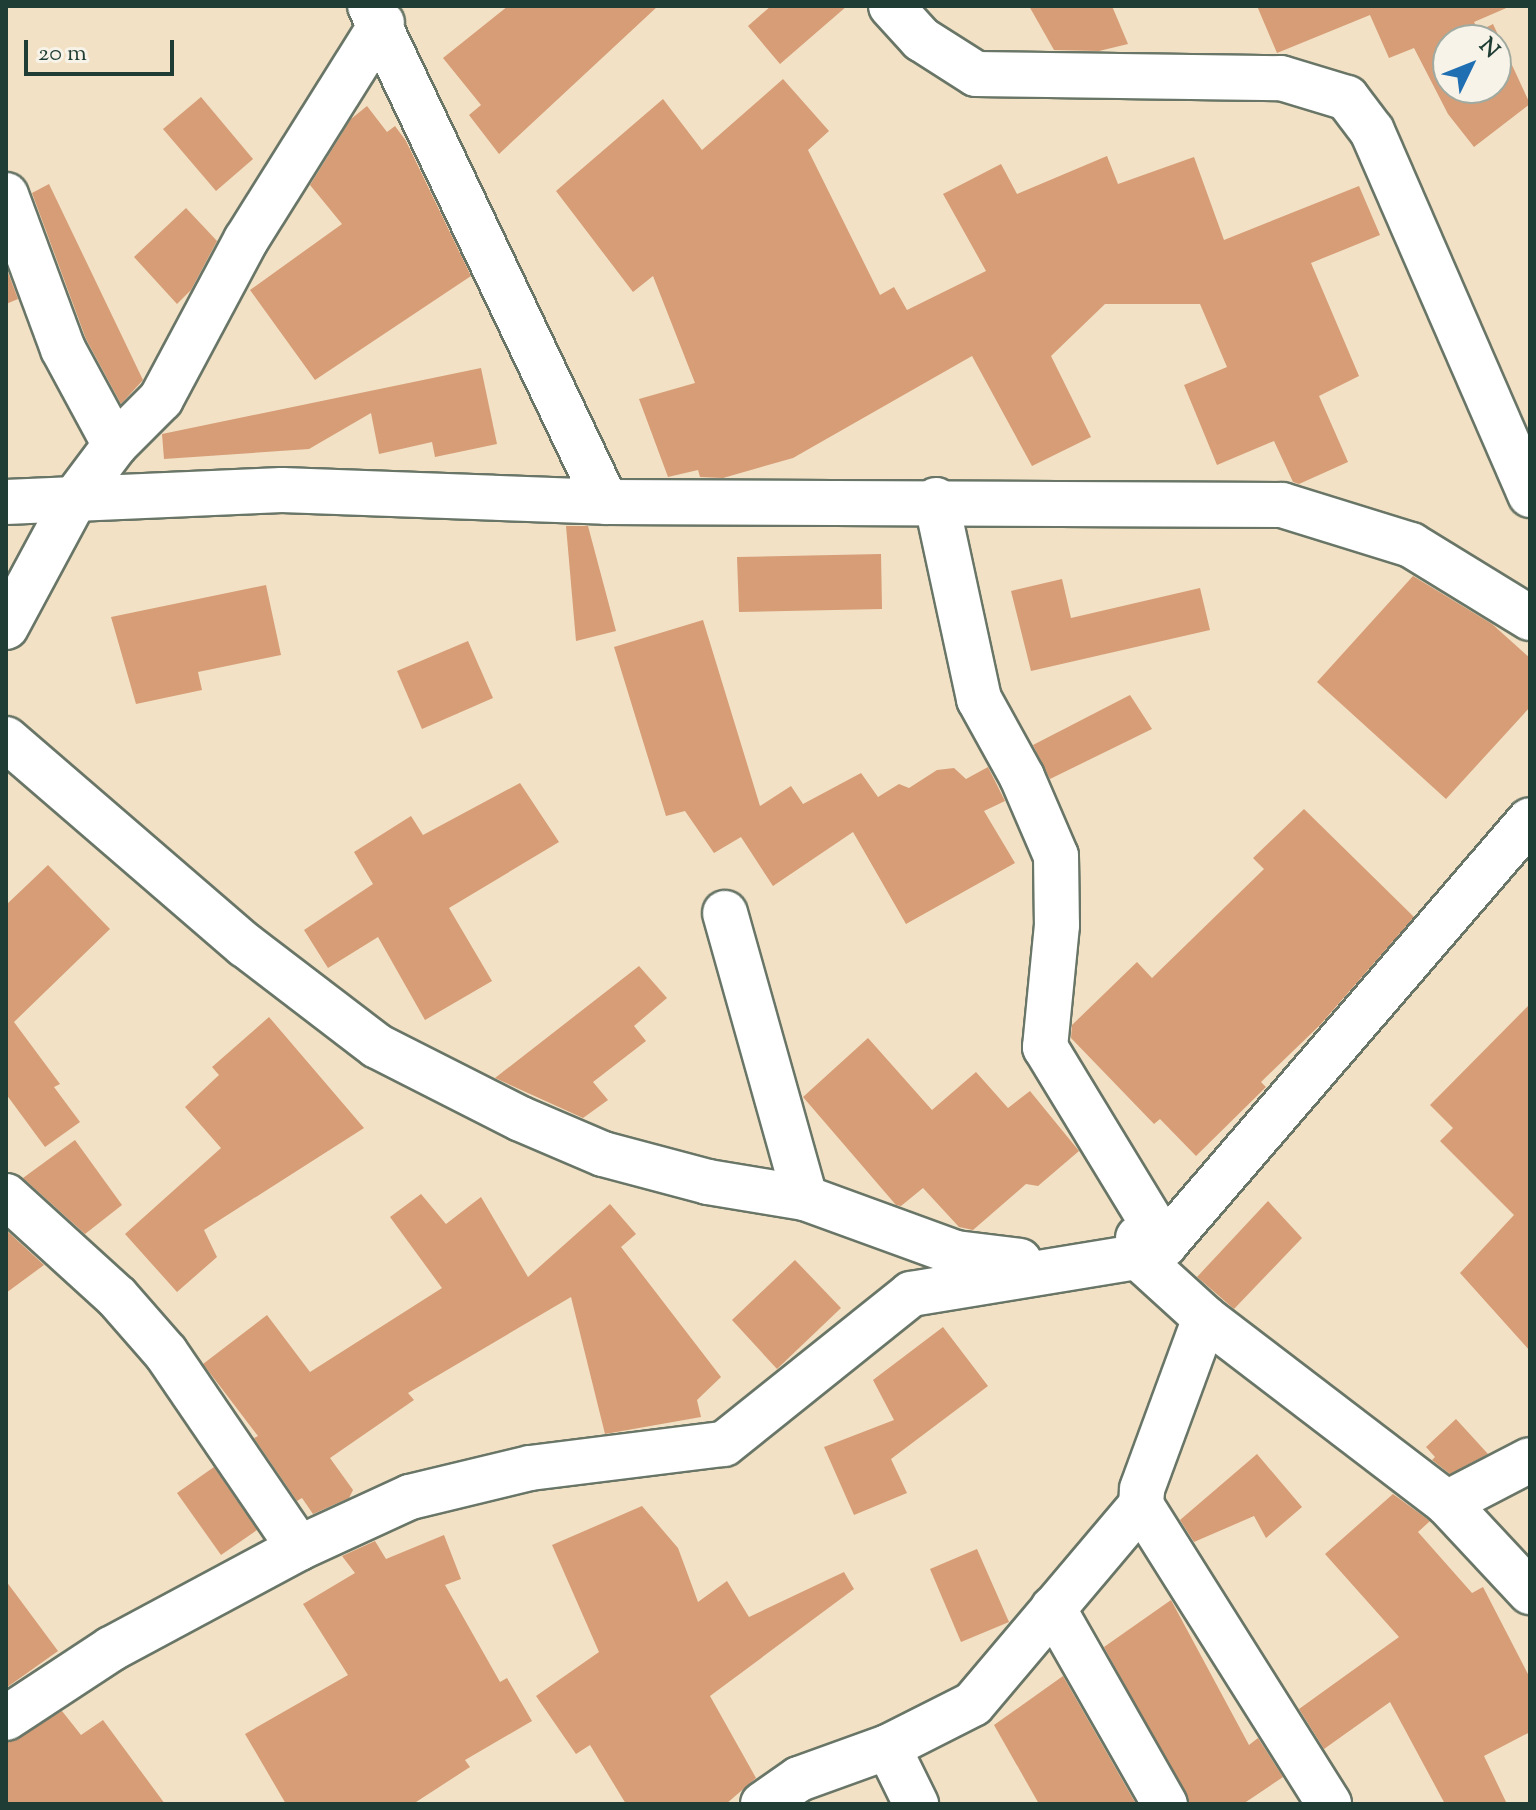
<!DOCTYPE html>
<style>
body{margin:0}
#map{position:relative;width:1536px;height:1810px;overflow:hidden;background:#f2e1c5;font-family:"Sorts Mill Goudy",serif}
div>[style]{position:absolute}
.building>*{inset:0;background:#d69d77}
.roads{filter:drop-shadow(2px 0 #697667) drop-shadow(-2px 0 #697667) drop-shadow(0 2px #697667) drop-shadow(0 -2px #697667)}
.street>*{height:44px;margin:-22px;padding:0 22px;transform-origin:22px;border-radius:22px;background:#fff}
.secondary>*{height:44px;margin:-22px;padding:0 22px;transform-origin:22px;border-radius:22px;background:#fff}
span{translate:-50% -50%;white-space:nowrap;text-align:center;line-height:1.15;-webkit-text-stroke:6px #f7f3e8;paint-order:stroke}
.frame{position:absolute;inset:0;border:8px solid #1f3d34;pointer-events:none}
.north{position:absolute;left:1432px;top:24px;width:80px;height:80px;box-sizing:border-box;background:#f7f3e8;border:2px solid #a1aaa0;border-radius:50%;rotate:47deg;font-size:22px;font-weight:700;line-height:32px;text-align:center;color:#1f3d34}
.north::after{content:'';display:block;margin:auto;width:28px;height:36px;background:#1f6fb2;clip-path:polygon(50% 0,100% 100%,50% 72%,0 100%)}
.scale{position:absolute;left:24px;top:40px;width:150px;height:36px;box-sizing:border-box;border:4px solid #1f3d34;border-top:0;padding-left:10px;font-size:24px;line-height:28px;white-space:nowrap;color:#1f3d34;-webkit-text-stroke:6px #f7f3e8;paint-order:stroke}
</style>
<div id="map">
<div class="building">
<div style="clip-path:polygon(508px 6px,658px 6px,499px 154px,469px 115px,481px 105px,443px 58px)"></div>
<div style="clip-path:polygon(771px 6px,847px 6px,780px 64px,748px 26px)"></div>
<div style="clip-path:polygon(1029px 6px,1112px 6px,1128px 44px,1099px 51px,1054px 50px)"></div>
<div style="clip-path:polygon(evenodd,1257px 6px,1511px 6px,1474px 22px,1479px 31px,1493px 24px,1530px 104px,1474px 147px,1448px 114px,1414px 48px,1389px 58px,1370px 15px,1277px 53px,1257px 6px,1448px 40px,1496px 40px,1496px 88px,1448px 88px,1448px 40px)"></div>
<div style="clip-path:polygon(783px 79px,829px 131px,808px 150px,880px 295px,894px 287px,907px 310px,986px 271px,943px 194px,1001px 164px,1017px 194px,1107px 156px,1118px 184px,1194px 157px,1224px 240px,1359px 186px,1380px 235px,1311px 263px,1359px 376px,1319px 396px,1348px 462px,1299px 484px,1293px 482px,1274px 441px,1217px 465px,1184px 385px,1227px 367px,1200px 304px,1105px 304px,1051px 356px,1091px 437px,1032px 466px,972px 356px,793px 458px,723px 478px,700px 477px,698px 470px,668px 477px,639px 399px,695px 383px,653px 276px,633px 292px,556px 191px,663px 99px,702px 150px)"></div>
<div style="clip-path:polygon(201px 97px,253px 159px,216px 191px,163px 129px)"></div>
<div style="clip-path:polygon(367px 106px,387px 132px,395px 126px,406px 141px,471px 276px,315px 380px,250px 290px,342px 224px,310px 185px,351px 119px)"></div>
<div style="clip-path:polygon(49px 184px,143px 380px,121px 404px,86px 339px,32px 193px)"></div>
<div style="clip-path:polygon(186px 208px,217px 241px,191px 290px,177px 304px,134px 257px)"></div>
<div style="clip-path:polygon(6px 267px,18px 299px,6px 304px)"></div>
<div style="clip-path:polygon(481px 368px,497px 444px,435px 457px,432px 442px,379px 454px,371px 413px,309px 449px,164px 459px,162px 434px)"></div>
<div style="clip-path:polygon(566px 526px,588px 526px,616px 631px,576px 641px)"></div>
<div style="clip-path:polygon(881px 554px,882px 609px,739px 612px,737px 557px)"></div>
<div style="clip-path:polygon(1413px 576px,1492px 624px,1530px 658px,1530px 707px,1446px 799px,1317px 682px)"></div>
<div style="clip-path:polygon(1062px 579px,1071px 618px,1200px 588px,1210px 630px,1031px 671px,1011px 591px)"></div>
<div style="clip-path:polygon(266px 585px,281px 655px,198px 672px,202px 690px,136px 704px,111px 617px)"></div>
<div style="clip-path:polygon(703px 620px,760px 806px,791px 786px,803px 804px,861px 773px,878px 797px,899px 784px,909px 788px,937px 770px,954px 768px,966px 779px,988px 767px,1005px 801px,984px 811px,1015px 863px,906px 924px,853px 832px,773px 886px,741px 837px,714px 853px,685px 811px,666px 816px,614px 647px)"></div>
<div style="clip-path:polygon(468px 641px,493px 698px,422px 729px,397px 671px)"></div>
<div style="clip-path:polygon(1130px 695px,1152px 729px,1050px 779px,1033px 745px)"></div>
<div style="clip-path:polygon(520px 783px,559px 842px,449px 908px,492px 981px,425px 1020px,378px 937px,328px 968px,304px 930px,373px 884px,354px 852px,411px 816px,423px 835px)"></div>
<div style="clip-path:polygon(1304px 809px,1414px 917px,1320px 1025px,1261px 1082px,1266px 1087px,1196px 1156px,1160px 1119px,1154px 1124px,1071px 1038px,1072px 1025px,1137px 962px,1152px 978px,1264px 869px,1253px 858px)"></div>
<div style="clip-path:polygon(48px 865px,110px 929px,14px 1022px,60px 1084px,54px 1087px,80px 1122px,45px 1147px,6px 1094px,6px 905px)"></div>
<div style="clip-path:polygon(639px 966px,667px 998px,634px 1026px,646px 1041px,593px 1082px,608px 1100px,583px 1118px,495px 1078px)"></div>
<div style="clip-path:polygon(1530px 1004px,1530px 1351px,1460px 1273px,1514px 1215px,1440px 1141px,1453px 1128px,1430px 1105px)"></div>
<div style="clip-path:polygon(269px 1017px,364px 1128px,204px 1230px,217px 1257px,177px 1292px,125px 1234px,221px 1148px,185px 1107px,219px 1075px,212px 1067px)"></div>
<div style="clip-path:polygon(868px 1038px,932px 1110px,976px 1072px,1008px 1108px,1030px 1091px,1079px 1151px,1038px 1186px,1026px 1184px,973px 1230px,959px 1227px,923px 1188px,901px 1206px,896px 1205px,803px 1097px)"></div>
<div style="clip-path:polygon(75px 1140px,122px 1205px,85px 1234px,23px 1178px)"></div>
<div style="clip-path:polygon(421px 1194px,446px 1224px,481px 1197px,528px 1277px,610px 1204px,636px 1234px,621px 1247px,721px 1377px,697px 1400px,701px 1417px,605px 1434px,571px 1297px,408px 1393px,414px 1400px,330px 1458px,353px 1490px,349px 1498px,313px 1514px,302px 1498px,297px 1501px,254px 1438px,258px 1436px,203px 1364px,267px 1315px,310px 1372px,442px 1288px,390px 1217px)"></div>
<div style="clip-path:polygon(1268px 1201px,1302px 1238px,1234px 1309px,1197px 1277px)"></div>
<div style="clip-path:polygon(6px 1230px,44px 1265px,6px 1293px)"></div>
<div style="clip-path:polygon(795px 1260px,841px 1308px,777px 1369px,732px 1320px)"></div>
<div style="clip-path:polygon(943px 1327px,988px 1386px,891px 1459px,907px 1493px,854px 1515px,824px 1447px,894px 1420px,873px 1380px)"></div>
<div style="clip-path:polygon(1456px 1419px,1488px 1454px,1450px 1474px,1432px 1460px,1435px 1457px,1426px 1447px)"></div>
<div style="clip-path:polygon(1257px 1454px,1302px 1507px,1266px 1538px,1254px 1516px,1194px 1542px,1180px 1520px)"></div>
<div style="clip-path:polygon(214px 1467px,257px 1530px,221px 1555px,177px 1493px)"></div>
<div style="clip-path:polygon(1393px 1494px,1430px 1521px,1418px 1532px,1472px 1593px,1483px 1587px,1530px 1678px,1530px 1732px,1484px 1756px,1507px 1804px,1445px 1804px,1390px 1702px,1324px 1749px,1299px 1709px,1399px 1637px,1325px 1554px)"></div>
<div style="clip-path:polygon(642px 1506px,678px 1548px,698px 1602px,727px 1581px,749px 1617px,844px 1572px,854px 1589px,710px 1696px,756px 1778px,726px 1804px,626px 1804px,590px 1745px,576px 1754px,536px 1696px,599px 1652px,552px 1545px)"></div>
<div style="clip-path:polygon(444px 1535px,461px 1579px,445px 1585px,500px 1682px,507px 1678px,532px 1721px,465px 1760px,470px 1767px,413px 1804px,286px 1804px,245px 1734px,348px 1675px,303px 1604px,355px 1573px,342px 1556px,375px 1541px,386px 1559px)"></div>
<div style="clip-path:polygon(977px 1549px,1009px 1622px,961px 1642px,930px 1569px)"></div>
<div style="clip-path:polygon(6px 1581px,58px 1651px,6px 1688px)"></div>
<div style="clip-path:polygon(1171px 1600px,1249px 1745px,1258px 1738px,1283px 1777px,1243px 1804px,1190px 1804px,1104px 1647px)"></div>
<div style="clip-path:polygon(1063px 1676px,1136px 1804px,1039px 1804px,994px 1725px)"></div>
<div style="clip-path:polygon(62px 1711px,81px 1735px,103px 1720px,165px 1804px,6px 1804px,6px 1743px)"></div>
</div>
<div class="roads">
<div class="street">
<div style="left:370px;top:6px;width:549px;rotate:64.55deg"></div>
<div style="left:891px;top:6px;width:45px;rotate:47.7deg"></div>
<div style="left:921px;top:39px;width:65px;rotate:32.5deg"></div>
<div style="left:976px;top:74px;width:305px;rotate:0.8deg"></div>
<div style="left:1281px;top:78px;width:69px;rotate:16.9deg"></div>
<div style="left:1347px;top:98px;width:41px;rotate:52.9deg"></div>
<div style="left:1372px;top:131px;width:397px;rotate:66.5deg"></div>
<div style="left:6px;top:195px;width:164px;rotate:69.7deg"></div>
<div style="left:63px;top:349px;width:109px;rotate:61.6deg"></div>
<div style="left:936px;top:500px;width:204px;rotate:77.8deg"></div>
<div style="left:979px;top:699px;width:89px;rotate:61.1deg"></div>
<div style="left:1022px;top:777px;width:86px;rotate:66.7deg"></div>
<div style="left:1056px;top:856px;width:69px;rotate:89.2deg"></div>
<div style="left:1057px;top:925px;width:123px;rotate:95.6deg"></div>
<div style="left:1045px;top:1047px;width:231px;rotate:58.7deg"></div>
<div style="left:6px;top:627px;width:148px;rotate:-61.7deg"></div>
<div style="left:76px;top:497px;width:65px;rotate:-53.1deg"></div>
<div style="left:115px;top:445px;width:65px;rotate:-45deg"></div>
<div style="left:161px;top:399px;width:180px;rotate:-61.9deg"></div>
<div style="left:246px;top:240px;width:256px;rotate:-57.9deg"></div>
<div style="left:6px;top:739px;width:316px;rotate:40.8deg"></div>
<div style="left:245px;top:945px;width:166px;rotate:37.4deg"></div>
<div style="left:377px;top:1046px;width:161px;rotate:26.9deg"></div>
<div style="left:521px;top:1119px;width:89px;rotate:23.1deg"></div>
<div style="left:603px;top:1154px;width:109px;rotate:14.9deg"></div>
<div style="left:708px;top:1182px;width:98px;rotate:9.4deg"></div>
<div style="left:805px;top:1198px;width:161px;rotate:20deg"></div>
<div style="left:956px;top:1253px;width:64px;rotate:7.1deg"></div>
<div style="left:725px;top:913px;width:296px;rotate:74.3deg"></div>
<div style="left:6px;top:1196px;width:150px;rotate:42.3deg"></div>
<div style="left:117px;top:1297px;width:74px;rotate:48.8deg"></div>
<div style="left:166px;top:1353px;width:236px;rotate:55.7deg"></div>
<div style="left:1138px;top:1238px;width:28px;rotate:13deg"></div>
<div style="left:1165px;top:1244px;width:559px;rotate:-49.28deg"></div>
<div style="left:1447px;top:1503px;width:93px;rotate:-27.4deg"></div>
<div style="left:1141px;top:1505px;width:353px;rotate:57.8deg"></div>
<div style="left:1053px;top:1608px;width:226px;rotate:60.3deg"></div>
<div style="left:6px;top:1718px;width:126px;rotate:-33.3deg"></div>
<div style="left:111px;top:1649px;width:213px;rotate:-28.2deg"></div>
<div style="left:299px;top:1548px;width:122px;rotate:-24.7deg"></div>
<div style="left:410px;top:1497px;width:123px;rotate:-13.6deg"></div>
<div style="left:530px;top:1468px;width:195px;rotate:-7.1deg"></div>
<div style="left:724px;top:1444px;width:240px;rotate:-38.7deg"></div>
<div style="left:911px;top:1294px;width:230px;rotate:-9.3deg"></div>
<div style="left:1138px;top:1257px;width:91px;rotate:42.3deg"></div>
<div style="left:1205px;top:1318px;width:305px;rotate:37.4deg"></div>
<div style="left:1447px;top:1503px;width:122px;rotate:47deg"></div>
<div style="left:888px;top:1747px;width:64px;rotate:63.8deg"></div>
<div style="left:763px;top:1804px;width:44px;rotate:-34.8deg"></div>
<div style="left:799px;top:1779px;width:95px;rotate:-19.8deg"></div>
<div style="left:888px;top:1747px;width:95px;rotate:-26.8deg"></div>
<div style="left:973px;top:1704px;width:260px;rotate:-49.8deg"></div>
<div style="left:1141px;top:1505px;width:16px;rotate:-86deg"></div>
<div style="left:1142px;top:1489px;width:182px;rotate:-69.8deg"></div>
</div>
<div class="secondary">
<div style="left:6px;top:502px;width:276px;rotate:-2.5deg"></div>
<div style="left:282px;top:490px;width:324px;rotate:2.1deg"></div>
<div style="left:606px;top:502px;width:676px;rotate:0.25deg"></div>
<div style="left:1282px;top:505px;width:135px;rotate:17.2deg"></div>
<div style="left:1411px;top:545px;width:140px;rotate:31.5deg"></div>
</div>
</div>
<div class="frame"></div>
<div class="north">N</div>
<div class="scale">20 m</div>
</div>
